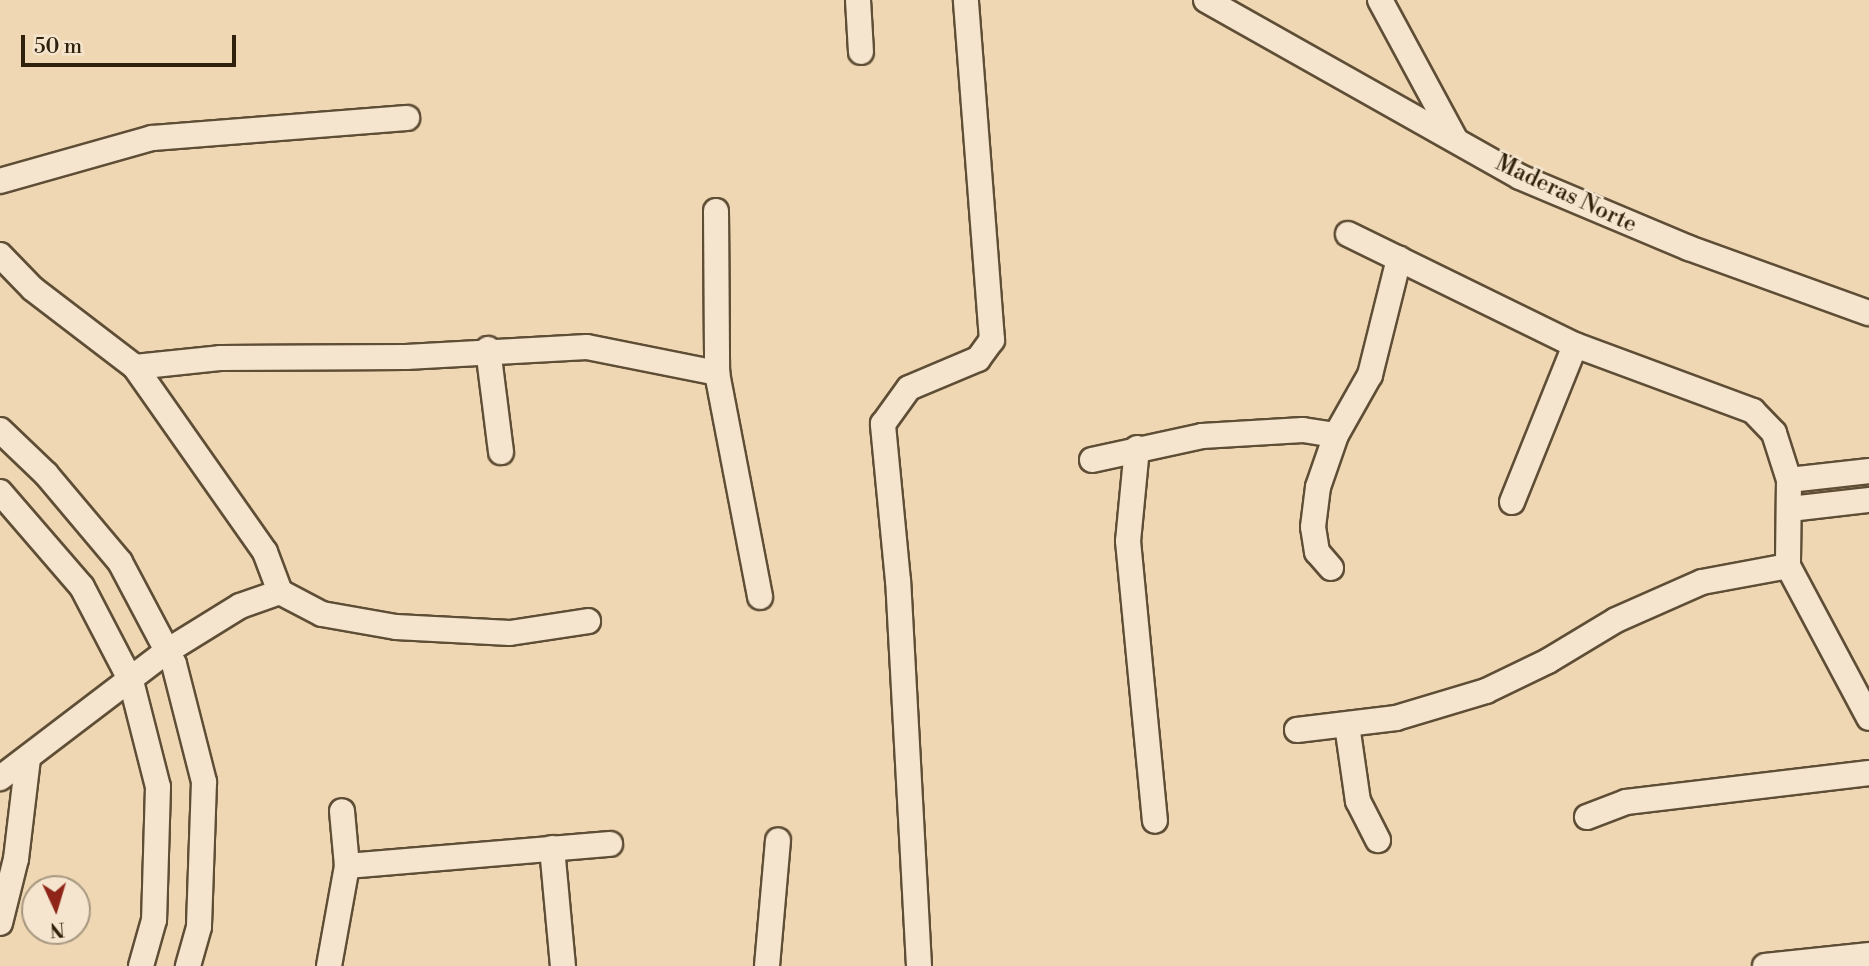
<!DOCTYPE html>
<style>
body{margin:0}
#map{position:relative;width:1869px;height:966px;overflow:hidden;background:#efd7b3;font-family:"Libre Bodoni",serif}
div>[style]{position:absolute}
.roads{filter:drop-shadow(2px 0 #5f4e36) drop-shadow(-2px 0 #5f4e36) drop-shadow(0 2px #5f4e36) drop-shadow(0 -2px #5f4e36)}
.street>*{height:24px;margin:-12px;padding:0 12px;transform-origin:12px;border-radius:12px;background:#f5e5ce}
span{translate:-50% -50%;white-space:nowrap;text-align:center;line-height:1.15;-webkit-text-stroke:5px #f5e5ce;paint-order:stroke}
.street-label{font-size:23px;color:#2f210c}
.north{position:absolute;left:21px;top:875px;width:70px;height:70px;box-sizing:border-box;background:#f5e5ce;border:2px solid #a69780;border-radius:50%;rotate:176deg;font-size:19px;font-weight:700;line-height:28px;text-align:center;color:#2f210c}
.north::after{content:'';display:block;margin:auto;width:24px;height:32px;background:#8f2418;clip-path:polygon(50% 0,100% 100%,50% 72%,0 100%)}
.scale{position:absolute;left:21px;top:35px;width:215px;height:32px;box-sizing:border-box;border:4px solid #2f210c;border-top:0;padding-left:9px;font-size:21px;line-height:24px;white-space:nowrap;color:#2f210c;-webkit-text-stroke:5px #f5e5ce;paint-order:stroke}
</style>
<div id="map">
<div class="roads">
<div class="street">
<div style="left:858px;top:0;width:52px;rotate:86.7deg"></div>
<div style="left:1206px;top:0;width:360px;rotate:29.4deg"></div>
<div style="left:1520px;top:177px;width:183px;rotate:22.8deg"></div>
<div style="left:1689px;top:248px;width:191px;rotate:19.9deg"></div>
<div style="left:1380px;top:0;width:156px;rotate:61.6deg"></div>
<div style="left:0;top:181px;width:158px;rotate:-15.8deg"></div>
<div style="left:152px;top:138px;width:256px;rotate:-4.5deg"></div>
<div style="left:716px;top:211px;width:162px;rotate:89.6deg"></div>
<div style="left:1348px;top:234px;width:253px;rotate:26.1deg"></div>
<div style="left:1575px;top:345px;width:190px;rotate:20.3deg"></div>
<div style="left:1753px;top:411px;width:30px;rotate:46deg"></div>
<div style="left:1774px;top:433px;width:49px;rotate:72.3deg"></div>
<div style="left:1789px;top:480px;width:86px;rotate:90.7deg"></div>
<div style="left:1788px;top:566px;width:172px;rotate:61.9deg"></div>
<div style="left:0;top:255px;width:47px;rotate:45.9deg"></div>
<div style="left:33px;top:289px;width:128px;rotate:37.4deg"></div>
<div style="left:135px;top:367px;width:226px;rotate:54.9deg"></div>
<div style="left:265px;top:552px;width:43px;rotate:69.4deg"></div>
<div style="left:280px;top:592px;width:42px;rotate:160.7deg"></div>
<div style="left:240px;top:606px;width:86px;rotate:148.3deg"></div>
<div style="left:167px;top:651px;width:210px;rotate:142.7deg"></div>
<div style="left:488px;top:349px;width:104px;rotate:82.8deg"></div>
<div style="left:135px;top:367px;width:85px;rotate:-6deg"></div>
<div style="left:220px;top:358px;width:186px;rotate:-0.3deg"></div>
<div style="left:406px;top:357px;width:181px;rotate:-3.2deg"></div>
<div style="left:587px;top:347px;width:133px;rotate:11.3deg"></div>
<div style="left:717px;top:373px;width:228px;rotate:79.1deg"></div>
<div style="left:0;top:430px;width:64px;rotate:43.7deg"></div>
<div style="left:46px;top:474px;width:115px;rotate:49.9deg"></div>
<div style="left:120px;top:562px;width:115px;rotate:62.1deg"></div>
<div style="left:174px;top:664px;width:122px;rotate:75.7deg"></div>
<div style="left:204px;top:782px;width:145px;rotate:92deg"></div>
<div style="left:199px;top:927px;width:41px;rotate:105.8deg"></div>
<div style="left:1137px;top:448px;width:93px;rotate:95.5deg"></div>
<div style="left:1128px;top:541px;width:281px;rotate:84.5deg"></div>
<div style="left:1092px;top:460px;width:113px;rotate:-12.3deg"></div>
<div style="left:1202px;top:436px;width:101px;rotate:-3.4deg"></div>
<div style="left:1303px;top:430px;width:33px;rotate:9deg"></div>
<div style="left:1789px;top:480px;width:81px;rotate:-6.4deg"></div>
<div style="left:0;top:492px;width:125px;rotate:49.2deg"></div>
<div style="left:82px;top:587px;width:106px;rotate:62.5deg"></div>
<div style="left:131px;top:681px;width:109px;rotate:75.7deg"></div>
<div style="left:158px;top:787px;width:133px;rotate:91.7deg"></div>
<div style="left:154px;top:920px;width:48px;rotate:105.8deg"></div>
<div style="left:1512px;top:502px;width:169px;rotate:-68.1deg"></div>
<div style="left:1790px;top:509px;width:80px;rotate:-6.5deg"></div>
<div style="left:1331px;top:568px;width:21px;rotate:-131deg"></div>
<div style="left:1317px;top:552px;width:25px;rotate:-99deg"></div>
<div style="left:1313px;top:527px;width:40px;rotate:-82.9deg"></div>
<div style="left:1318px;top:487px;width:55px;rotate:-70.9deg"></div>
<div style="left:1336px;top:435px;width:69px;rotate:-60.5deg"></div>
<div style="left:1370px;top:375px;width:120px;rotate:-76deg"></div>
<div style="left:280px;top:592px;width:47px;rotate:27.6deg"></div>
<div style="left:322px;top:614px;width:75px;rotate:10deg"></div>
<div style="left:396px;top:627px;width:114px;rotate:3deg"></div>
<div style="left:510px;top:633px;width:79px;rotate:-8.7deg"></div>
<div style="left:1347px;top:725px;width:77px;rotate:81.8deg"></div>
<div style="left:1358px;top:801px;width:44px;rotate:62.9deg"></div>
<div style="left:1297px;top:730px;width:100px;rotate:-6.9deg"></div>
<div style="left:1396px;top:718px;width:94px;rotate:-16.7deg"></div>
<div style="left:1486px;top:691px;width:69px;rotate:-25.8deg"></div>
<div style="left:1548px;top:661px;width:79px;rotate:-31.1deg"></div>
<div style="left:1616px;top:620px;width:94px;rotate:-23.8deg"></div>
<div style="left:1702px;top:582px;width:87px;rotate:-10.5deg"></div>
<div style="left:1587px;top:817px;width:42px;rotate:-21deg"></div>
<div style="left:1626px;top:802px;width:245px;rotate:-6.8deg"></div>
<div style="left:552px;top:848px;width:119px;rotate:84.7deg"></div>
<div style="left:347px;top:866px;width:264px;rotate:-4.8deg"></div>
<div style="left:0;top:923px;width:66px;rotate:-76deg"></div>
<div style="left:16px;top:859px;width:101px;rotate:-83.2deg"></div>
<div style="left:329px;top:966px;width:102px;rotate:-79.8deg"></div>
<div style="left:347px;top:866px;width:55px;rotate:-95.2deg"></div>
<div style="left:767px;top:966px;width:126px;rotate:-85deg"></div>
<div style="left:919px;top:966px;width:386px;rotate:-93.1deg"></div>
<div style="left:898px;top:581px;width:158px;rotate:-95.5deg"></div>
<div style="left:883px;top:424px;width:44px;rotate:-54.2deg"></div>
<div style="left:909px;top:388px;width:75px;rotate:-22.8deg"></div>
<div style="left:978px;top:359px;width:24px;rotate:-54deg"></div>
<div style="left:992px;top:340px;width:341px;rotate:-94.4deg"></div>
<div style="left:1765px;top:966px;width:105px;rotate:-6deg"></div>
</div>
</div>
<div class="street-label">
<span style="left:1566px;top:194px;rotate:25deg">Maderas Norte</span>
</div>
<div class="north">N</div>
<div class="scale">50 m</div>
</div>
